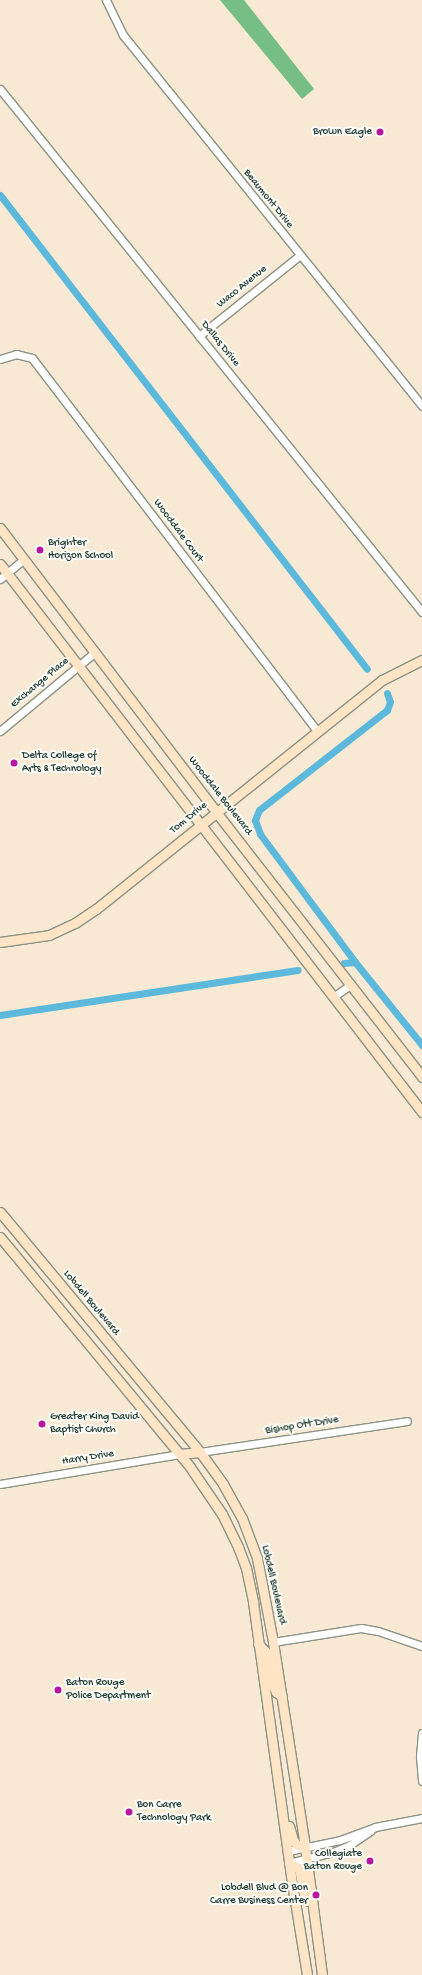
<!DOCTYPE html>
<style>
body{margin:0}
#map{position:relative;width:422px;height:1975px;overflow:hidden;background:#f7e9d4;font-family:"Gochi Hand",sans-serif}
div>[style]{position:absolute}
.forest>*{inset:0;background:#76be84}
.canal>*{height:7px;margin:-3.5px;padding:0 3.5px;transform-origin:3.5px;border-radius:3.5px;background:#5db9db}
.roads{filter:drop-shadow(1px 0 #8b9384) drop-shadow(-1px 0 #8b9384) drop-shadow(0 1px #8b9384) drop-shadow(0 -1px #8b9384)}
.street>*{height:7px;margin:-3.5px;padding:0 3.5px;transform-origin:3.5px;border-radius:3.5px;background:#fff}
.secondary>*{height:9px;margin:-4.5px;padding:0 4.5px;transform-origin:4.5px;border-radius:4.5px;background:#ffe4c6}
.dots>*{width:11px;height:11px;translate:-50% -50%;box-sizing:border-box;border:2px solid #fdfcf7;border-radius:50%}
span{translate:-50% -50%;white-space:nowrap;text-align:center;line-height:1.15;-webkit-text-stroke:4px #fdfcf7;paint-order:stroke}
.poi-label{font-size:11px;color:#1f3d34}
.right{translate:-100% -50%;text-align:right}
.left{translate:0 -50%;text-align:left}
.street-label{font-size:11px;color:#1f3d34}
</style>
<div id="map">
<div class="forest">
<div style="clip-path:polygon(220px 0,244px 0,314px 89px,302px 99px)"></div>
</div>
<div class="canal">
<div style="left:0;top:195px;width:599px;rotate:52.25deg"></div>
<div style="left:387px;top:693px;width:9px;rotate:72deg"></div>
<div style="left:390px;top:702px;width:9px;rotate:111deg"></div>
<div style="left:387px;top:710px;width:162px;rotate:142deg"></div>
<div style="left:259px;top:810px;width:11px;rotate:112deg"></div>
<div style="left:255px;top:820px;width:15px;rotate:70deg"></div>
<div style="left:260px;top:834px;width:159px;rotate:53.4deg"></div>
<div style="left:355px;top:962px;width:107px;rotate:51.1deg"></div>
<div style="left:344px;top:963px;width:11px;rotate:-5deg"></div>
<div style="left:0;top:1015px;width:301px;rotate:-8.6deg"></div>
</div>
<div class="roads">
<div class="street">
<div style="left:106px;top:0;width:39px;rotate:64deg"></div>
<div style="left:123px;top:35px;width:476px;rotate:51.1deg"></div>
<div style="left:0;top:89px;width:672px;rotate:51.1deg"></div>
<div style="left:199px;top:336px;width:128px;rotate:-38.7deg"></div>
<div style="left:0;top:359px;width:17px;rotate:-17deg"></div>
<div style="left:16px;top:354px;width:16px;rotate:14deg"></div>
<div style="left:32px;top:358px;width:469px;rotate:52.6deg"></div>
<div style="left:0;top:579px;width:31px;rotate:-40deg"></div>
<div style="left:0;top:731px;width:124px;rotate:-39.7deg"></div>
<div style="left:333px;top:997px;width:21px;rotate:-35deg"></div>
<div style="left:200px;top:1452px;width:209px;rotate:-8.5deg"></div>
<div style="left:0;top:1484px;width:182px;rotate:-9.5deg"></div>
<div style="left:273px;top:1642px;width:89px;rotate:-9deg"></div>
<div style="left:361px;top:1628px;width:17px;rotate:10deg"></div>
<div style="left:378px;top:1631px;width:46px;rotate:18.8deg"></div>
<div style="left:422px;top:1733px;width:24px;rotate:95deg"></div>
<div style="left:420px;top:1757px;width:24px;rotate:85deg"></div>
<div style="left:288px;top:1851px;width:53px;rotate:-11.9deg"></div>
<div style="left:340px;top:1840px;width:37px;rotate:-20deg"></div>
<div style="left:375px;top:1827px;width:48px;rotate:-10.8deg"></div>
<div style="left:289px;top:1863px;width:45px;rotate:-14deg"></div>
<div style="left:333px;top:1852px;width:16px;rotate:-22deg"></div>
<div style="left:348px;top:1846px;width:27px;rotate:-34deg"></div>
</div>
<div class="secondary">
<div style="left:0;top:528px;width:357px;rotate:52.7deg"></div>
<div style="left:216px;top:812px;width:336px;rotate:52.1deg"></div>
<div style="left:0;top:564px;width:692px;rotate:52.4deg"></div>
<div style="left:0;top:942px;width:49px;rotate:-8.1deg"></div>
<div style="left:49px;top:935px;width:29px;rotate:-25deg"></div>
<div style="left:75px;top:923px;width:25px;rotate:-34deg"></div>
<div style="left:96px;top:909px;width:366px;rotate:-38.7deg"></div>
<div style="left:382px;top:680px;width:45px;rotate:-26.6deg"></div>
<div style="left:0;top:1212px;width:312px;rotate:50.2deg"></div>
<div style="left:200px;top:1452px;width:39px;rotate:54deg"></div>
<div style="left:223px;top:1484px;width:39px;rotate:61deg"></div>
<div style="left:242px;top:1518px;width:43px;rotate:69.4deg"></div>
<div style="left:257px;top:1558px;width:86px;rotate:79.2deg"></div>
<div style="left:273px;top:1642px;width:207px;rotate:81.1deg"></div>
<div style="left:305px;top:1847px;width:129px;rotate:82.4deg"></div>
<div style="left:0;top:1237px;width:298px;rotate:50.4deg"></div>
<div style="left:190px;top:1467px;width:57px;rotate:55.8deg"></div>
<div style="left:222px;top:1514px;width:37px;rotate:64deg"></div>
<div style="left:238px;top:1547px;width:22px;rotate:69deg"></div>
<div style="left:246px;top:1568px;width:35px;rotate:78deg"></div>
<div style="left:253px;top:1602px;width:284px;rotate:82.1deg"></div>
<div style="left:292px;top:1883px;width:93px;rotate:80.7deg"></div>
<div style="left:180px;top:1454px;width:20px;rotate:-6deg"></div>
<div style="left:258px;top:1644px;width:11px;rotate:45deg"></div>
<div style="left:266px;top:1652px;width:32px;rotate:79deg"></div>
<div style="left:272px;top:1683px;width:10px;rotate:66deg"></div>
<div style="left:276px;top:1692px;width:7px;rotate:34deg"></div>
<div style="left:289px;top:1826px;width:15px;rotate:74deg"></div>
<div style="left:293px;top:1840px;width:6px;rotate:51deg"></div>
<div style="left:297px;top:1845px;width:8px;rotate:14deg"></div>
<div style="left:289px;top:1863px;width:11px;rotate:27deg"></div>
<div style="left:299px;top:1868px;width:31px;rotate:79deg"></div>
<div style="left:305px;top:1898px;width:4px;rotate:45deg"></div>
</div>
</div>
<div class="dots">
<div style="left:380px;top:132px;background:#b5179e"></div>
<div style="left:40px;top:550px;background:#b5179e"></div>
<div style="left:14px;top:763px;background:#b5179e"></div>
<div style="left:42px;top:1424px;background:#b5179e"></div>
<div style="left:58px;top:1690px;background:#b5179e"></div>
<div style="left:129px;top:1812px;background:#b5179e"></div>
<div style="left:370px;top:1861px;background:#b5179e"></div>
<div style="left:316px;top:1895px;background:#b5179e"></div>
</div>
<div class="poi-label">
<span class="right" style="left:372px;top:132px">Brown Eagle</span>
<span class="left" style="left:48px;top:550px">Brighter<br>Horizon School</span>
<span class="left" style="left:22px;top:763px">Delta College of<br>Arts &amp; Technology</span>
<span class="left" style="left:50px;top:1424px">Greater King David<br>Baptist Church</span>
<span class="left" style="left:66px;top:1690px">Baton Rouge<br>Police Department</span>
<span class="left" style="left:137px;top:1812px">Bon Carre<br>Technology Park</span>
<span class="right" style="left:362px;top:1861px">Collegiate<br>Baton Rouge</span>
<span class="right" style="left:308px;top:1895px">Lobdell Blvd @ Bon<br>Carre Business Center</span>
</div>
<div class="street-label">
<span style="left:268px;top:199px;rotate:51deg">Beaumont Drive</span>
<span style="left:242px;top:287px;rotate:-39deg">Waco Avenue</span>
<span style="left:220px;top:344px;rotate:51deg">Dallas Drive</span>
<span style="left:178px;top:531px;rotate:53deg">Wooddale Court</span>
<span style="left:40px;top:683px;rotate:-40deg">Exchange Place</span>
<span style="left:220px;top:796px;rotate:52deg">Wooddale Boulevard</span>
<span style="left:189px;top:818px;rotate:-39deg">Tom Drive</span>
<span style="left:91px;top:1303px;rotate:50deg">Lobdell Boulevard</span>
<span style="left:302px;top:1426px;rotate:-9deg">Bishop Ott Drive</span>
<span style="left:88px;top:1458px;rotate:-9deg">Harry Drive</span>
<span style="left:273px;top:1585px;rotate:77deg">Lobdell Boulevard</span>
</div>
</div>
